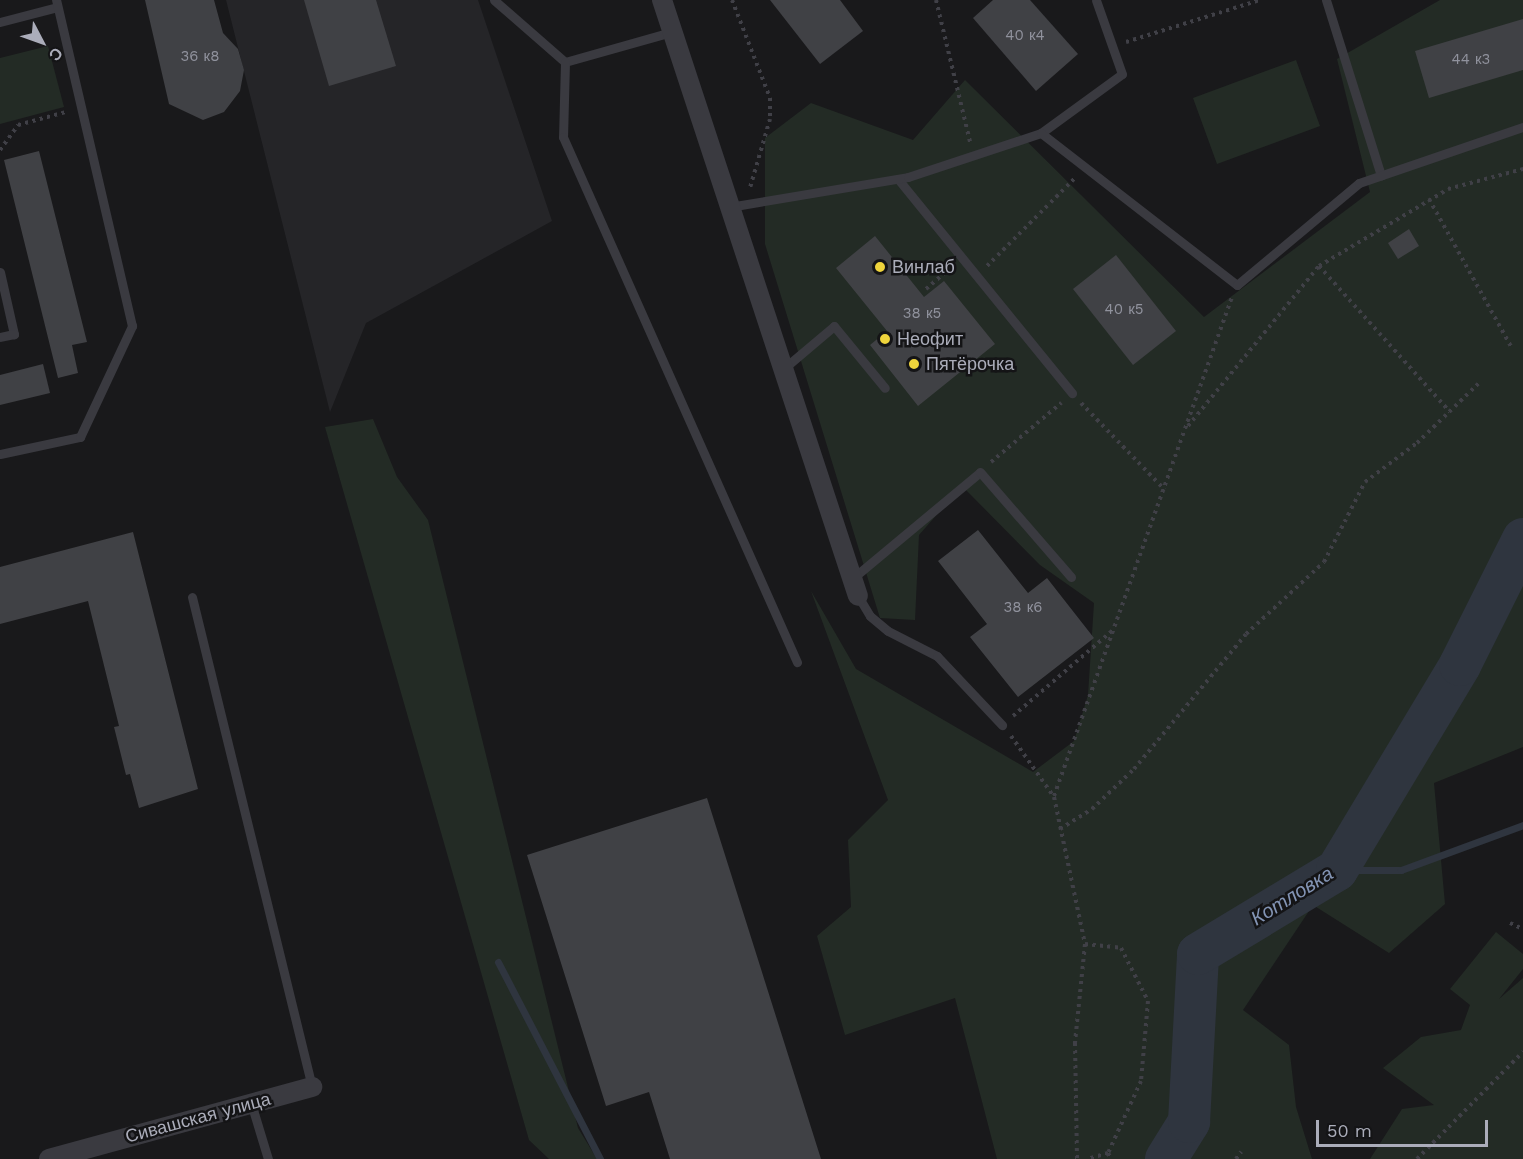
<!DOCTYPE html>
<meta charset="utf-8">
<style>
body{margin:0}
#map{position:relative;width:1523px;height:1159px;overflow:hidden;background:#19191b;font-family:"Work Sans",sans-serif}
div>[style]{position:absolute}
.built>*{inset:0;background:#252528}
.green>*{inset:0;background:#232b25}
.stream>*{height:7px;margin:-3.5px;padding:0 3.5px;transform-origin:3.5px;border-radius:3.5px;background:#2f353f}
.river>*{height:42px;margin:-21px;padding:0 21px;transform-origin:21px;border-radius:21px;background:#2f353f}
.building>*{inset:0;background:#404145}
.path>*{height:4px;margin-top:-2px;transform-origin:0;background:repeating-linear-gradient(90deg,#404047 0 3px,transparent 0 7.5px)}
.service>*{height:9px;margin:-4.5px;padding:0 4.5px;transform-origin:4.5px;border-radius:4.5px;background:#3a3a40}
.minor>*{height:20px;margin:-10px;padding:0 10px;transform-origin:10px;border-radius:10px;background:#3a3a40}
.dots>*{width:16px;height:16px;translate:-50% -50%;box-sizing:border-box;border:3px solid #141416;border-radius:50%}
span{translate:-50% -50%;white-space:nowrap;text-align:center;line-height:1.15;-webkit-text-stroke:5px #141416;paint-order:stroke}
.number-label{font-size:15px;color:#90929d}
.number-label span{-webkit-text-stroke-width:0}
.poi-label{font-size:18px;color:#abadba}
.left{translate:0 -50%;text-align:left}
.street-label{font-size:18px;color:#abadba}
.water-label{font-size:20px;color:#8394b4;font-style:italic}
.north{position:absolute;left:12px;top:12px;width:60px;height:60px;-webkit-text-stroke:4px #141416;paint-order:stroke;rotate:131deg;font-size:16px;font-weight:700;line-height:24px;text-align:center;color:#abadba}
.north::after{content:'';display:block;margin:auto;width:21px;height:27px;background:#abadba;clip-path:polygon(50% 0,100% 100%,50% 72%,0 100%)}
.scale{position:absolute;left:1316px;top:1120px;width:172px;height:27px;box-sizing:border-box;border:3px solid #abadba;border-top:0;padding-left:8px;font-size:18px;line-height:21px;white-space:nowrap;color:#abadba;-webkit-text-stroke:4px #141416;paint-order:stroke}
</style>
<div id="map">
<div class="built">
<div style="clip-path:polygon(226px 0,478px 0,552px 221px,366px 323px,330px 412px)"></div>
</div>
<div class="green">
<div style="clip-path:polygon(1440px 0,1523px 0,1523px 747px,1434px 783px,1445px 904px,1389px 953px,1313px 905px,1243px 1010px,1289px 1045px,1296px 1107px,1312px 1159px,997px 1159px,955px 998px,845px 1035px,817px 936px,851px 907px,848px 840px,888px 800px,811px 591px,856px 669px,1033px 772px,1074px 741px,1088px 695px,1094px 603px,1040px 565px,962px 486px,919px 535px,915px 620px,880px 618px,765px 244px,765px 138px,811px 103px,913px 140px,965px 80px,1204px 317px,1370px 192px,1337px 59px)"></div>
<div style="clip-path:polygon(48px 46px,64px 107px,0 124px,0 58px)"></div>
<div style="clip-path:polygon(1296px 60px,1320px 126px,1217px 164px,1193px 98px)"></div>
<div style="clip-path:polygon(373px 419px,397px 477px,428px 520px,578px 1128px,597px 1159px,549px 1159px,529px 1140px,325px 427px)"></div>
<div style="clip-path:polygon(1496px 932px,1523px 954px,1523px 969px,1499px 999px,1523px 978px,1523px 1159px,1370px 1159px,1402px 1109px,1434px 1105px,1383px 1068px,1421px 1037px,1461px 1030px,1470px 1005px,1450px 989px)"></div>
</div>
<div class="stream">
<div style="left:1337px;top:870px;width:64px"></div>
<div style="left:1401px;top:870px;width:130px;rotate:-20.2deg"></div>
<div style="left:498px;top:962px;width:222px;rotate:62.6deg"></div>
</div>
<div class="river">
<div style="left:1166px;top:1159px;width:44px;rotate:-58.1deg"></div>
<div style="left:1189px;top:1122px;width:168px;rotate:-86.9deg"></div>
<div style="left:1198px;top:954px;width:162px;rotate:-31.1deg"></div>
<div style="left:1337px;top:870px;width:239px;rotate:-59deg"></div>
<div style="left:1460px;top:665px;width:141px;rotate:-63.4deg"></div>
</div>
<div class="building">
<div style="clip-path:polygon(145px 0,214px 0,223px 33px,238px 49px,244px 70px,240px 91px,224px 112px,203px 120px,169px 104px)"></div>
<div style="clip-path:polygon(304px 0,376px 0,396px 66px,329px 86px)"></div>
<div style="clip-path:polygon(770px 0,840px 0,863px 31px,820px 64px)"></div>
<div style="clip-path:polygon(993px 0,1030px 0,1078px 54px,1036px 91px,973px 18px)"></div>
<div style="clip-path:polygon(1523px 19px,1523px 70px,1429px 98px,1415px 51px)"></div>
<div style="clip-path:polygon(39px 151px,87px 342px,72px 345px,78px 373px,58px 378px,4px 160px)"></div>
<div style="clip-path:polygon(1409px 229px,1419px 246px,1398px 259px,1388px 243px)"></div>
<div style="clip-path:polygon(875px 236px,924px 297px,944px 281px,995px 344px,918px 406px,870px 345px,887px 331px,836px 268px)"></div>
<div style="clip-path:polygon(1116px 255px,1176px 331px,1133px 365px,1073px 289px)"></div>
<div style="clip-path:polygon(43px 364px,50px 393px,0 405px,0 375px)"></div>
<div style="clip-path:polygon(978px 530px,1028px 593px,1047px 578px,1094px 638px,1018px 697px,970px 637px,987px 624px,938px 561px)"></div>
<div style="clip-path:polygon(133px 532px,198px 789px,139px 808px,130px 774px,126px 775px,114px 727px,119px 726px,88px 601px,0 624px,0 567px)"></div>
<div style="clip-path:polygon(707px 798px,821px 1159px,670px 1159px,649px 1092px,606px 1106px,527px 855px)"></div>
</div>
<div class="path">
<div style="left:732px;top:0;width:105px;rotate:68.8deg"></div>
<div style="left:770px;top:98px;width:21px;rotate:90deg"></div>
<div style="left:770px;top:119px;width:72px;rotate:106.2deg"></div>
<div style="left:936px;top:0;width:146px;rotate:76.5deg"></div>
<div style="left:1126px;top:42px;width:140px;rotate:-17.4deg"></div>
<div style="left:0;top:150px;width:31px;rotate:-54deg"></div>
<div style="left:18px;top:125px;width:50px;rotate:-15.2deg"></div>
<div style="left:1429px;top:199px;width:171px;rotate:60.9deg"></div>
<div style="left:987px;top:266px;width:124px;rotate:-45deg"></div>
<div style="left:1319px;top:266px;width:196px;rotate:48.1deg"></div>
<div style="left:926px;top:289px;width:32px;rotate:-41deg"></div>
<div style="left:1081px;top:403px;width:120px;rotate:46deg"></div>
<div style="left:1188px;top:426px;width:207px;rotate:-50.7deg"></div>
<div style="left:1319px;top:266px;width:150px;rotate:-30.8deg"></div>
<div style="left:1448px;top:189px;width:78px;rotate:-14.9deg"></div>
<div style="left:991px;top:462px;width:92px;rotate:-40.1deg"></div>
<div style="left:1013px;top:716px;width:132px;rotate:-40.7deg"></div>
<div style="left:1011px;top:736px;width:75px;rotate:54.8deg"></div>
<div style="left:1054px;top:797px;width:150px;rotate:78.1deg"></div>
<div style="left:1085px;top:944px;width:100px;rotate:95.8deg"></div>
<div style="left:1075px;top:1043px;width:116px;rotate:89deg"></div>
<div style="left:1054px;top:796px;width:530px;rotate:-70.37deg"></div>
<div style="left:1060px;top:829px;width:38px;rotate:-32deg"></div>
<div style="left:1092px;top:809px;width:58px;rotate:-43.6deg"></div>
<div style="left:1134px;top:769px;width:175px;rotate:-50.3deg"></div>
<div style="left:1246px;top:634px;width:106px;rotate:-42.7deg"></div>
<div style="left:1324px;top:562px;width:90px;rotate:-62.9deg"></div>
<div style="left:1365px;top:482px;width:65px;rotate:-36.9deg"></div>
<div style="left:1417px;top:443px;width:89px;rotate:-44.1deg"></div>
<div style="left:1510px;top:923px;width:14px;rotate:25deg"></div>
<div style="left:1085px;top:944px;width:36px;rotate:6deg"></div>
<div style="left:1121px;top:948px;width:59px;rotate:63deg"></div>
<div style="left:1148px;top:1001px;width:80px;rotate:95deg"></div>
<div style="left:1141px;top:1081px;width:79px;rotate:114.6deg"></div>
<div style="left:1108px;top:1153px;width:22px;rotate:164deg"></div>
<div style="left:1108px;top:1153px;width:7px;rotate:63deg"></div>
<div style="left:1236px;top:1159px;width:9px;rotate:-54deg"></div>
<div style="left:1417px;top:1159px;width:151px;rotate:-45.3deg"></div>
</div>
<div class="service">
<div style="left:494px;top:0;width:94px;rotate:41.1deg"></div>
<div style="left:565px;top:62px;width:110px;rotate:-15.8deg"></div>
<div style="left:1326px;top:0;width:184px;rotate:72.6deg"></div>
<div style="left:0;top:22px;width:59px;rotate:-14.7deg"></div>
<div style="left:565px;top:62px;width:75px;rotate:91.5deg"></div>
<div style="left:563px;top:137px;width:575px;rotate:65.98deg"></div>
<div style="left:1041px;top:133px;width:100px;rotate:-36.1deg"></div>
<div style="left:1122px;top:74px;width:78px;rotate:-109.4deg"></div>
<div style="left:898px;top:179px;width:276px;rotate:50.9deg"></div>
<div style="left:729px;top:207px;width:181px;rotate:-9.5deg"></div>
<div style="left:908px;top:177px;width:140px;rotate:-18.3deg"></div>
<div style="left:1041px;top:133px;width:248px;rotate:37.8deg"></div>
<div style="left:1237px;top:285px;width:159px;rotate:-39.9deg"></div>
<div style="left:1359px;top:183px;width:173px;rotate:-18.9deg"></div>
<div style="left:0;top:272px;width:64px;rotate:77.3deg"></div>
<div style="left:14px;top:334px;width:14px;rotate:168deg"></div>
<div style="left:782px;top:370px;width:68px;rotate:-40.2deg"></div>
<div style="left:834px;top:326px;width:80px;rotate:50.6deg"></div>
<div style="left:0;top:454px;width:82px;rotate:-12deg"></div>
<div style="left:80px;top:437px;width:123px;rotate:-64.9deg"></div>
<div style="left:132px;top:326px;width:335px;rotate:-103.1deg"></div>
<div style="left:853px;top:578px;width:165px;rotate:-39.8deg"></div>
<div style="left:980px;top:472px;width:139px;rotate:49.1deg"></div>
<div style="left:858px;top:596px;width:23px;rotate:59deg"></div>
<div style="left:870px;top:616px;width:23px;rotate:40deg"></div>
<div style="left:888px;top:631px;width:55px;rotate:27deg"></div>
<div style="left:937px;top:656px;width:95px;rotate:46.7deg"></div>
<div style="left:192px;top:597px;width:504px;rotate:76.24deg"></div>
<div style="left:251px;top:1103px;width:59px;rotate:73.1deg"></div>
</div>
<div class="minor">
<div style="left:662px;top:0;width:627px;rotate:71.8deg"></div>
<div style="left:49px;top:1159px;width:273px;rotate:-15.3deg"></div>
</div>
<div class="dots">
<div style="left:880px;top:267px;background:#efd43c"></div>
<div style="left:885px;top:339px;background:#efd43c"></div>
<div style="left:914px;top:364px;background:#efd43c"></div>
</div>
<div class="number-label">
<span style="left:1025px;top:36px">40 к4</span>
<span style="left:200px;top:57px">36 к8</span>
<span style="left:1471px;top:60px">44 к3</span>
<span style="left:1124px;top:310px">40 к5</span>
<span style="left:922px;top:314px">38 к5</span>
<span style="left:1023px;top:608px">38 к6</span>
</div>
<div class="poi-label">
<span class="left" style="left:892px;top:267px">Винлаб</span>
<span class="left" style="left:897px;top:339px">Неофит</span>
<span class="left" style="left:926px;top:364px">Пятёрочка</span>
</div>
<div class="street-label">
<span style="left:198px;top:1118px;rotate:-15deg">Сивашская улица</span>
</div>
<div class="water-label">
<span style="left:1292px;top:896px;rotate:-32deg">Котловка</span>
</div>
<div class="north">С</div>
<div class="scale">50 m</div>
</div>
